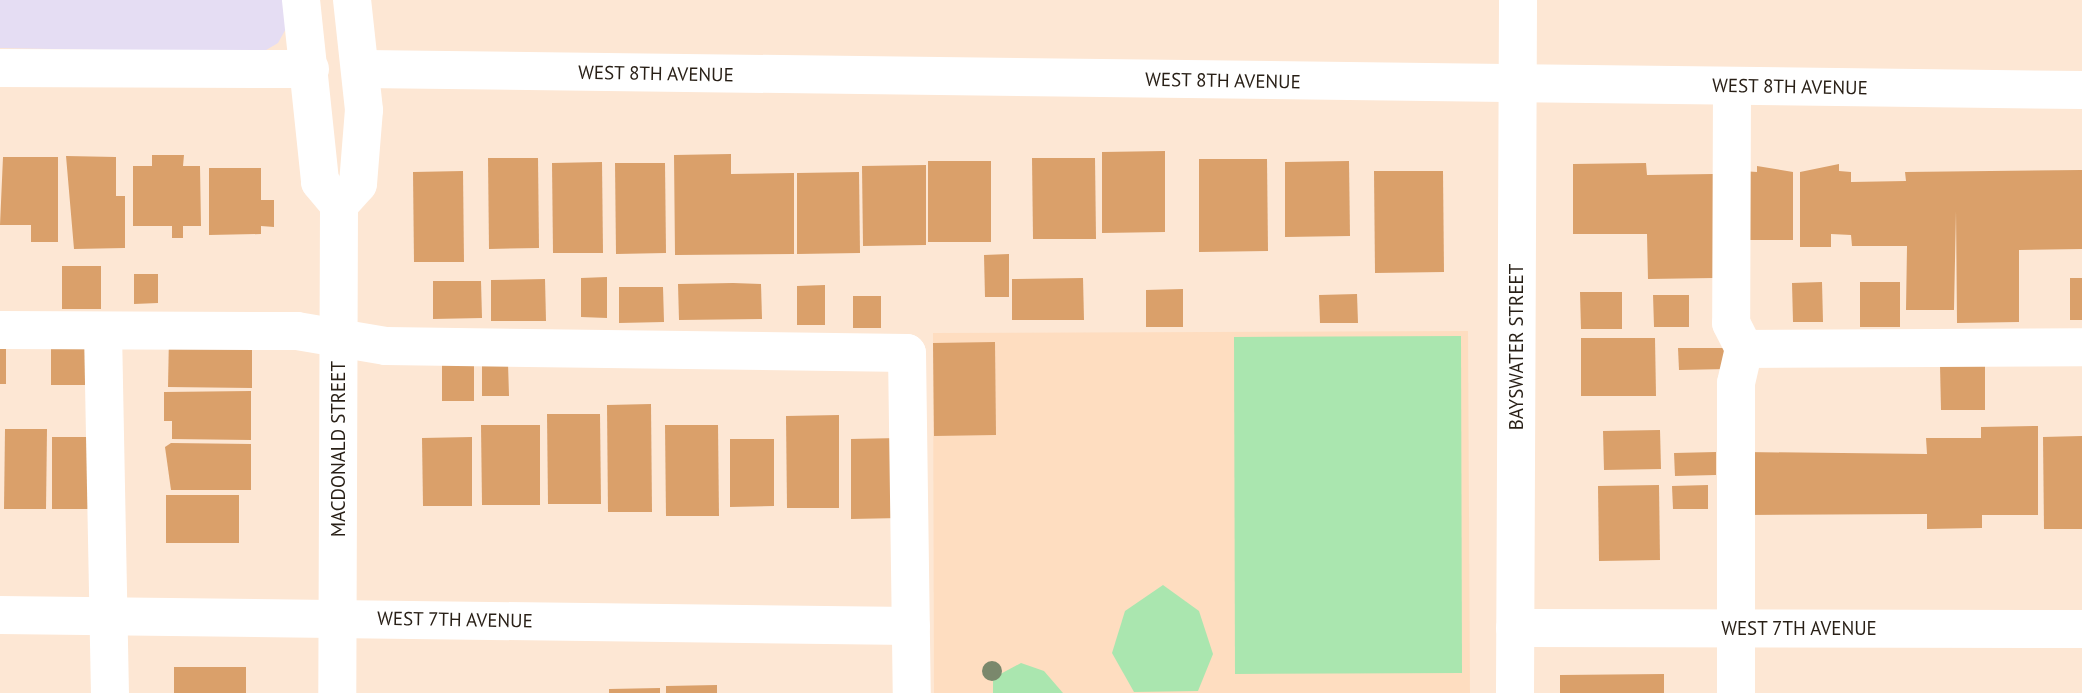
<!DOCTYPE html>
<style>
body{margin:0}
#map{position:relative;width:2082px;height:693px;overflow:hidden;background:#fde7d4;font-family:"PT Sans",sans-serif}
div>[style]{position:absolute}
.commercial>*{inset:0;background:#e5ddf3}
.built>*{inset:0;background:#feddc0}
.green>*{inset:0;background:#aae6af}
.building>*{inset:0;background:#daa06a}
.minor>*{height:38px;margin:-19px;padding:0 19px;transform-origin:19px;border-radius:19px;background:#fff}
.trees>*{width:20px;height:20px;margin:-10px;border-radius:50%;background:#7a886c}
span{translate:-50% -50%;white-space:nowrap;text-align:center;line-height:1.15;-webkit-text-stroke:6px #fff;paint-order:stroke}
.street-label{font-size:19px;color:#281f16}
</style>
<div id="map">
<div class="commercial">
<div style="clip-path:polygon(0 0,288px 0,288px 25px,278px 43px,261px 53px,0 48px)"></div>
</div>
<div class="built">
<div style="clip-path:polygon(1468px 331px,1470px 693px,934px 693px,933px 333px)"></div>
</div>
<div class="green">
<div style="clip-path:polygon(1461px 336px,1462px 673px,1235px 674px,1234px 337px)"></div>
<div style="clip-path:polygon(1163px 585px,1199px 611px,1213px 654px,1198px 691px,1134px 692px,1112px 653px,1125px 611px)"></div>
<div style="clip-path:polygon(1021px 663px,1044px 671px,1063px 693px,993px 693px,993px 678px)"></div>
</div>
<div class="building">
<div style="clip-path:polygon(1165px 151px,1165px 232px,1102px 233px,1102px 152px)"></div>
<div style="clip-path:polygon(731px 154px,731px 174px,794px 173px,794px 254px,675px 255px,674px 155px)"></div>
<div style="clip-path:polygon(152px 155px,184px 155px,183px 166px,200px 166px,201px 226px,183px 226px,183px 238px,172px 238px,172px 226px,133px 226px,133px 166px,152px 166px)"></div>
<div style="clip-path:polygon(66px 156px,116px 157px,116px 196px,125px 196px,125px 248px,74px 249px)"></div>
<div style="clip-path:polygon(3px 157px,58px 157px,58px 242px,31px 242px,31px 225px,0 225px)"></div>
<div style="clip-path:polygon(488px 158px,538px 158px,539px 248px,489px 249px)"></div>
<div style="clip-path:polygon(1032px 158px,1095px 158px,1096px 239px,1033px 239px)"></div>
<div style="clip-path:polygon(1199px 159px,1267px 159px,1268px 251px,1199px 252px)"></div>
<div style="clip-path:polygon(928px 161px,991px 161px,991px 242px,928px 242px)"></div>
<div style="clip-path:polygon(1349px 161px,1350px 236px,1285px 237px,1285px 162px)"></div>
<div style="clip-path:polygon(602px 162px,603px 253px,553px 253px,552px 163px)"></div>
<div style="clip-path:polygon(615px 163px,665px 163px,666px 253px,616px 254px)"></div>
<div style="clip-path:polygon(1646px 163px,1647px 175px,1713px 174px,1714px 278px,1648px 279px,1647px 234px,1573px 234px,1573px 164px)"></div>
<div style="clip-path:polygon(1839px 164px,1839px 171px,1851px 172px,1851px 182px,1906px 181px,1905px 172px,2082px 170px,2082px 249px,2019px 250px,2019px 322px,1957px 323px,1956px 211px,1954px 310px,1906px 310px,1907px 246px,1852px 246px,1851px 235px,1831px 234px,1831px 247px,1800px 247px,1800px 172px)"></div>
<div style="clip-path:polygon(926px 165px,926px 245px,863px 246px,862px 166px)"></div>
<div style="clip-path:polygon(1757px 166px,1793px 172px,1793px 240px,1742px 240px,1742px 171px,1757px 172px)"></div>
<div style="clip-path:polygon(209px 168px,261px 168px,261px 200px,274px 200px,274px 227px,261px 226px,261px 234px,209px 235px)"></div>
<div style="clip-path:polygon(463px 171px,464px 262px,414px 262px,413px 172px)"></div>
<div style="clip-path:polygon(1374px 171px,1443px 171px,1444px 272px,1375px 273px)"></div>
<div style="clip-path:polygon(859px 172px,860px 253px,797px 254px,797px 173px)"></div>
<div style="clip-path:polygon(1009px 254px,1009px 297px,985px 297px,984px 255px)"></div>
<div style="clip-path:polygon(62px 266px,101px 266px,101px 309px,62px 309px)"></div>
<div style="clip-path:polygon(134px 274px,158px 274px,158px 303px,134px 304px)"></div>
<div style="clip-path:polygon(607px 277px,607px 318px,581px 317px,581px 278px)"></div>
<div style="clip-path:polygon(1083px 278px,1084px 320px,1012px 320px,1012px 279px)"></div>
<div style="clip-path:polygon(2070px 278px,2082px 278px,2082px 320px,2070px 320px)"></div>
<div style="clip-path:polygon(545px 279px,546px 321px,491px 321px,491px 280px)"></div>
<div style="clip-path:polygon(433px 281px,481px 281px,482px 318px,433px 319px)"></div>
<div style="clip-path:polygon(1822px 282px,1823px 322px,1793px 322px,1792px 283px)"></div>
<div style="clip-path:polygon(1860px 282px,1900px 282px,1900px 327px,1860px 327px)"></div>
<div style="clip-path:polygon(733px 283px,761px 284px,762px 319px,679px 320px,678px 284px)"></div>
<div style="clip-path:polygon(825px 285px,825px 325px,797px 325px,797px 286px)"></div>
<div style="clip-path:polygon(619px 287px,663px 287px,664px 322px,619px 323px)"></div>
<div style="clip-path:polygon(1183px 289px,1183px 327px,1146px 327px,1146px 290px)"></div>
<div style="clip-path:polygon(1580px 292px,1622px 292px,1622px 329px,1581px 329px)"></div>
<div style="clip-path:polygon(1357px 294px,1358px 323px,1320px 323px,1319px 295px)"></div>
<div style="clip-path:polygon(1653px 295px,1689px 295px,1689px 327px,1654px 327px)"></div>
<div style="clip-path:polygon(853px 296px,881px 296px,881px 328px,853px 328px)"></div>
<div style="clip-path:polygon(169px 336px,252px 336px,252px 388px,168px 387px)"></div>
<div style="clip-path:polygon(1581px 338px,1655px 338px,1656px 396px,1581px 396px)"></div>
<div style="clip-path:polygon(51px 342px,87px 342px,87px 385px,51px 385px)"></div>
<div style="clip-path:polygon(995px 342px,996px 435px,934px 436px,933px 343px)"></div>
<div style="clip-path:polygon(0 345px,6px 345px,6px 384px,0 384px)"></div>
<div style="clip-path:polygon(1678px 348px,1727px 348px,1727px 369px,1679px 370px)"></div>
<div style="clip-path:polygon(482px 363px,508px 363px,509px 396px,482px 396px)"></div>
<div style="clip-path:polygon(442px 364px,474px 364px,474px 401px,442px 401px)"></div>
<div style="clip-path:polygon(1940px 365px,1985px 365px,1985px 410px,1941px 410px)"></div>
<div style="clip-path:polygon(251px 391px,251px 440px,172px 439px,172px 421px,164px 421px,164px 392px)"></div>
<div style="clip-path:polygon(651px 404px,652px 512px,608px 512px,607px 405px)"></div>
<div style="clip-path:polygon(547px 414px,600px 414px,601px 504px,548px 504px)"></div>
<div style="clip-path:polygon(839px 415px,839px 508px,787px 508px,786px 416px)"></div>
<div style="clip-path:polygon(481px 425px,540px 425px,540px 505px,482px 505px)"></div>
<div style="clip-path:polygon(665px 425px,718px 425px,719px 516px,666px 516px)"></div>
<div style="clip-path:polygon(2038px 426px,2038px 515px,1982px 515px,1982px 528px,1927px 529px,1927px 514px,1747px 515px,1746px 452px,1927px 454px,1926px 438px,1981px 438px,1981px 427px)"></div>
<div style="clip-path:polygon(5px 429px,47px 429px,46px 509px,4px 509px)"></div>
<div style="clip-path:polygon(1660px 430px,1661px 469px,1604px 470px,1603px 431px)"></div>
<div style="clip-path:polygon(2082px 436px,2082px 529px,2044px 529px,2043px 437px)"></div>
<div style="clip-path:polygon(52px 437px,93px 437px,93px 509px,52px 509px)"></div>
<div style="clip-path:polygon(472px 437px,472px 506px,423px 506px,422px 438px)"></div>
<div style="clip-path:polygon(899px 438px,900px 518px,851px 519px,851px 439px)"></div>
<div style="clip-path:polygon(730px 439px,774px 439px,774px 506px,730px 507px)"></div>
<div style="clip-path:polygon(171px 443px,251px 444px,251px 490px,171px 490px,165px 447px)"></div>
<div style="clip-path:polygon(1716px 452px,1716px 475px,1675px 476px,1674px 453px)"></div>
<div style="clip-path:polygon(1659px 485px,1660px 560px,1599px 561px,1598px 486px)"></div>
<div style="clip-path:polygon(1708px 485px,1708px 509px,1673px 509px,1672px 486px)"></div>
<div style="clip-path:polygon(166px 495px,239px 495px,239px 543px,166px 543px)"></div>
<div style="clip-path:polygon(174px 667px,246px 667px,246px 693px,174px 693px)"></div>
<div style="clip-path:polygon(1664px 674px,1664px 693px,1560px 693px,1560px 675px)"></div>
<div style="clip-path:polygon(717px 685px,717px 693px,666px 693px,666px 686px)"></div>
<div style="clip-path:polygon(660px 688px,660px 693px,609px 693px,609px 689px)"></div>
</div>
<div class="minor">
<div style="left:301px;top:0;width:183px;rotate:84deg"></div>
<div style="left:320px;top:182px;width:30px;rotate:50deg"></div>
<div style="left:339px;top:205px;width:488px;rotate:90.2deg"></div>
<div style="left:0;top:68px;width:310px;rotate:0.2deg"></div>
<div style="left:364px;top:69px;width:1718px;rotate:0.7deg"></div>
<div style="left:1732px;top:86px;width:237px;rotate:90.2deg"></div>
<div style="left:1731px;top:323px;width:29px;rotate:63deg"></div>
<div style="left:1744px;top:349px;width:338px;rotate:-0.3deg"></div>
<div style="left:339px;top:205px;width:28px;rotate:-48deg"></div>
<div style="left:358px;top:184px;width:74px;rotate:-85.4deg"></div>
<div style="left:364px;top:110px;width:111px;rotate:-96.2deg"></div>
<div style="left:0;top:330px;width:297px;rotate:0.2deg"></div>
<div style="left:297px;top:331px;width:90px;rotate:9.6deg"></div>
<div style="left:386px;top:346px;width:521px;rotate:0.77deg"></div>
<div style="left:907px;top:353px;width:340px;rotate:89.2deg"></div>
<div style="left:103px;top:331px;width:362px;rotate:88.9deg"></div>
<div style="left:0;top:615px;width:911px;rotate:0.69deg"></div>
<div style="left:1515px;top:628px;width:567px;rotate:0.1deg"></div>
<div style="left:1515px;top:693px;width:693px;rotate:-89.75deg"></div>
<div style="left:1736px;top:693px;width:310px;rotate:-90deg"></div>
<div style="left:1736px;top:383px;width:35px;rotate:-77deg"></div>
</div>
<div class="trees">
<div style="left:992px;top:671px"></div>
</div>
<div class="street-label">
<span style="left:656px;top:74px;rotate:1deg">WEST 8TH AVENUE</span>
<span style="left:1223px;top:81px;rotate:1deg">WEST 8TH AVENUE</span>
<span style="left:1790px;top:87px;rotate:1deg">WEST 8TH AVENUE</span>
<span style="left:1517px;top:347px;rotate:-90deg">BAYSWATER STREET</span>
<span style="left:339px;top:449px;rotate:-90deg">MACDONALD STREET</span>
<span style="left:455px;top:620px;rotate:1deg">WEST 7TH AVENUE</span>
<span style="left:1799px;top:629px">WEST 7TH AVENUE</span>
</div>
</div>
